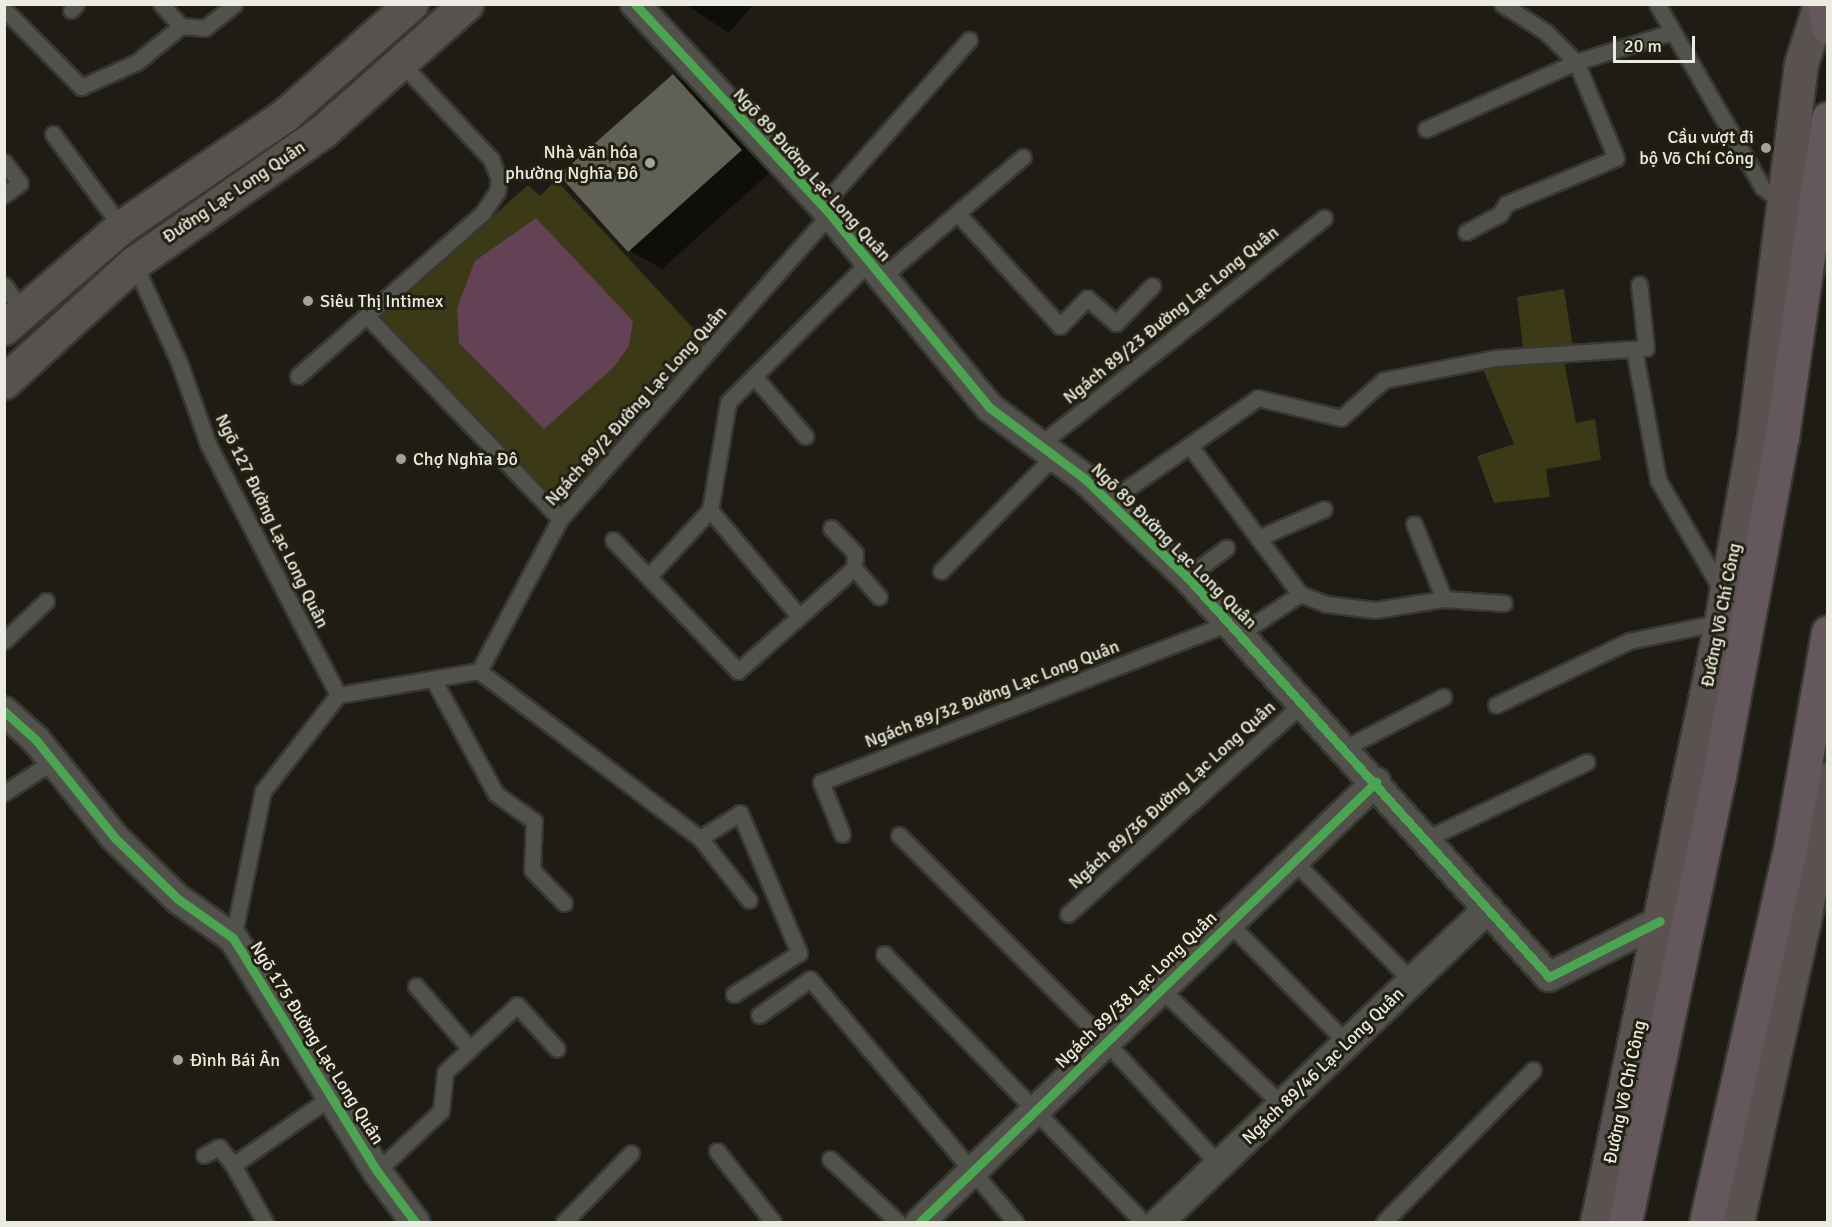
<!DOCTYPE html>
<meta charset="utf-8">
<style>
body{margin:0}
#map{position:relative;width:1832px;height:1227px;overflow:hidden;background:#1e1c14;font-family:Signika,sans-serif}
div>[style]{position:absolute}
.green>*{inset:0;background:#3b3916}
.water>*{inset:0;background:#644256}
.shadow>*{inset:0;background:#0007}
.building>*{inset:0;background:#616054}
.roads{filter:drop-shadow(2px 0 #393732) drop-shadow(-2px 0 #393732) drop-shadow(0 2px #393732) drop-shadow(0 -2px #393732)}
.lane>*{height:15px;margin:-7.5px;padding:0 7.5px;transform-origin:7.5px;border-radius:7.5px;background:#52524c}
.street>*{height:28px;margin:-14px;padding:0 14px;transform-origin:14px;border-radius:14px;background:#52524c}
.secondary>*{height:33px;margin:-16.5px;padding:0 16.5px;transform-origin:16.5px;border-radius:16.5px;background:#56524e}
.primary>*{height:33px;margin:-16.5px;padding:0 16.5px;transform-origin:16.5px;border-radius:16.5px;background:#595251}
.highway>*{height:33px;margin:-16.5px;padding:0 16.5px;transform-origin:16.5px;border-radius:16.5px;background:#65585c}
.cycleway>*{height:9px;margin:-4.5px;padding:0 4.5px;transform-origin:4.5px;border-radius:4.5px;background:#4ca352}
.dots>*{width:16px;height:16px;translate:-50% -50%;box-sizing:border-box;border:3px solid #212011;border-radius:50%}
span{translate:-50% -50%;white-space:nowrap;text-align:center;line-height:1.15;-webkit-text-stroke:6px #212011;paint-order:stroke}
.poi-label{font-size:18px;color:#ebebe1}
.right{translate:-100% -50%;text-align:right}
.left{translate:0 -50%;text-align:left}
.street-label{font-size:18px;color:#ebebe1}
.frame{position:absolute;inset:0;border:6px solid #ebebe1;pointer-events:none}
.scale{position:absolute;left:1613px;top:36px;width:82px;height:27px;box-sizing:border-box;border:3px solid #ebebe1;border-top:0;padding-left:8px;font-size:18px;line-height:21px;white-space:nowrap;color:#ebebe1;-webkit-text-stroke:4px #212011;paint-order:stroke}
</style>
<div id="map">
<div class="green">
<div style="clip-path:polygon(556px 180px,706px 342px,558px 505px,378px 318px,528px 185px,540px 196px)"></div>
<div style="clip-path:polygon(1564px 289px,1573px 347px,1562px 350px,1576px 423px,1595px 419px,1601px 460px,1546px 469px,1550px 497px,1494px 503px,1477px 456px,1514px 444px,1478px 357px,1523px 349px,1517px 297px)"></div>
</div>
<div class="water">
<div style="clip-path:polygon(536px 218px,633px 321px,629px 346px,613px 368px,544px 429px,459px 343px,457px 308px,475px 261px)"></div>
</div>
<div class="shadow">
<div style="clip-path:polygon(685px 4px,754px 4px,729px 33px)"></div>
<div style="clip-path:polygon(673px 75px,705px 94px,774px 169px,662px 269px,629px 250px)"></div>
</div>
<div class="building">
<div style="clip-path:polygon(673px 74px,742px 150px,628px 252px,559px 175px)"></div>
</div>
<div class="roads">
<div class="lane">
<div style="left:161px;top:4px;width:30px;rotate:48deg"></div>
<div style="left:1657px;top:4px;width:212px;rotate:60.1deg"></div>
<div style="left:1763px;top:188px;width:26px;rotate:36deg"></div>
<div style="left:4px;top:9px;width:110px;rotate:45.4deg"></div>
<div style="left:81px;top:87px;width:61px;rotate:-24.1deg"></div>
<div style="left:137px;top:62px;width:57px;rotate:-39.3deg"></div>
<div style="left:181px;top:26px;width:24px;rotate:5deg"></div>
<div style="left:205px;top:28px;width:38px;rotate:-39deg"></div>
<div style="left:71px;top:10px;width:8px;rotate:-50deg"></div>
<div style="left:1426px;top:129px;width:164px;rotate:-24.1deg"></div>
<div style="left:1576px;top:62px;width:101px;rotate:-17.4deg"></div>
<div style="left:53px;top:134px;width:115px;rotate:53.8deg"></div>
<div style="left:4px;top:162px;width:26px;rotate:53deg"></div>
<div style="left:20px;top:183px;width:20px;rotate:143deg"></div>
<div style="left:822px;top:206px;width:222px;rotate:-48.5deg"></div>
<div style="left:959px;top:215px;width:150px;rotate:47.7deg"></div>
<div style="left:1060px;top:326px;width:39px;rotate:-46deg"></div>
<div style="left:1087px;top:298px;width:38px;rotate:41deg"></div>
<div style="left:1116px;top:323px;width:52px;rotate:-45.8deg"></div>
<div style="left:1466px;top:232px;width:38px;rotate:-28deg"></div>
<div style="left:1500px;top:214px;width:12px;rotate:-59deg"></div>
<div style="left:1506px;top:204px;width:119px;rotate:-22.7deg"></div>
<div style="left:1616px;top:158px;width:104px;rotate:-112.6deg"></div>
<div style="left:1576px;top:62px;width:42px;rotate:-135deg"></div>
<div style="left:1546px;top:32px;width:52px;rotate:-147.5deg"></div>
<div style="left:134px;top:263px;width:109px;rotate:65.6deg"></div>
<div style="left:179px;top:362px;width:87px;rotate:70.5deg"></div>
<div style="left:208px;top:444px;width:283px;rotate:62.6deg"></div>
<div style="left:882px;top:277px;width:185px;rotate:-40.4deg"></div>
<div style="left:4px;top:285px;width:36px;rotate:54deg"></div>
<div style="left:367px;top:316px;width:280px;rotate:46.4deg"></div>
<div style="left:1634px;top:349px;width:133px;rotate:79.6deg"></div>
<div style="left:1658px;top:480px;width:128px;rotate:60deg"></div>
<div style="left:298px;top:376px;width:245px;rotate:-41.4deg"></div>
<div style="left:482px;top:214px;width:27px;rotate:-56deg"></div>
<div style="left:497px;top:192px;width:13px;rotate:-81deg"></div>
<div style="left:499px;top:179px;width:22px;rotate:-112deg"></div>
<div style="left:491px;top:159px;width:129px;rotate:-133.1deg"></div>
<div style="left:754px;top:376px;width:79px;rotate:49.6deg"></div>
<div style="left:1042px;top:443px;width:361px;rotate:-38.6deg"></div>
<div style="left:1190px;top:446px;width:184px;rotate:53.4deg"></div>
<div style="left:1300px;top:594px;width:71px;rotate:146.5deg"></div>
<div style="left:1109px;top:501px;width:181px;rotate:-34.7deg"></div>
<div style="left:1258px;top:398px;width:85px;rotate:13.5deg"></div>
<div style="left:1341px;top:418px;width:57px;rotate:-41.5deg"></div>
<div style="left:1384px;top:380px;width:113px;rotate:-11.2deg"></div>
<div style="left:1495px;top:358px;width:151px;rotate:-3.8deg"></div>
<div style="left:1646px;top:348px;width:64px;rotate:-96.2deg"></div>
<div style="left:710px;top:510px;width:138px;rotate:50deg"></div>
<div style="left:1414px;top:524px;width:81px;rotate:68.2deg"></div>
<div style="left:831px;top:528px;width:35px;rotate:46deg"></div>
<div style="left:855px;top:553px;width:15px;rotate:94deg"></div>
<div style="left:1258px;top:538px;width:72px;rotate:-23.7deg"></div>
<div style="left:613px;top:540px;width:181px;rotate:46.3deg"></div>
<div style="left:738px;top:671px;width:155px;rotate:-41.6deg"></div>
<div style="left:854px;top:568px;width:38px;rotate:49deg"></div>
<div style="left:941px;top:571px;width:161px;rotate:-45.5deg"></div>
<div style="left:649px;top:576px;width:90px;rotate:-47.3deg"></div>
<div style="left:710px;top:510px;width:109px;rotate:-80.5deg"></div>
<div style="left:728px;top:402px;width:199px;rotate:-44.8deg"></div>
<div style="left:1187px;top:577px;width:49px;rotate:-36.6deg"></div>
<div style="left:1300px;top:594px;width:28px;rotate:21deg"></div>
<div style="left:1326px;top:604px;width:49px;rotate:7deg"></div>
<div style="left:1375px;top:610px;width:70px;rotate:-9.1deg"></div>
<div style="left:1444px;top:599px;width:60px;rotate:3.8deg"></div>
<div style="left:4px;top:641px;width:58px;rotate:-43.6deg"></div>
<div style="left:479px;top:671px;width:172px;rotate:-61.9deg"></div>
<div style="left:560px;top:519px;width:407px;rotate:-48.5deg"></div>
<div style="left:433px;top:679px;width:131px;rotate:61.3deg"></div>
<div style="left:496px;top:794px;width:47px;rotate:35.4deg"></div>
<div style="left:534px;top:821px;width:49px;rotate:92.3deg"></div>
<div style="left:532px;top:870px;width:46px;rotate:45.9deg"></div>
<div style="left:1496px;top:705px;width:148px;rotate:-25.7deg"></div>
<div style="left:1629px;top:641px;width:94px;rotate:-11.7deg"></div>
<div style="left:1343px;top:749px;width:113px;rotate:-27.5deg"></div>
<div style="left:4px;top:793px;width:59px;rotate:-33.1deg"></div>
<div style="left:842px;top:834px;width:56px;rotate:-112deg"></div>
<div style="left:821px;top:782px;width:440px;rotate:-21.3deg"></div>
<div style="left:899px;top:835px;width:293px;rotate:45deg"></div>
<div style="left:1106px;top:1042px;width:167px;rotate:47.4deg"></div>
<div style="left:700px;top:838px;width:47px;rotate:-32deg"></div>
<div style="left:740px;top:813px;width:152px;rotate:67.1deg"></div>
<div style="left:799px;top:953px;width:77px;rotate:147.8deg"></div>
<div style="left:1426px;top:839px;width:178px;rotate:-25.6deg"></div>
<div style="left:1294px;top:861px;width:168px;rotate:45.5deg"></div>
<div style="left:1068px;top:914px;width:314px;rotate:-41.9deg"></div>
<div style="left:1229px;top:923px;width:168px;rotate:45.5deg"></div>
<div style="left:233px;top:938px;width:150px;rotate:-78.5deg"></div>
<div style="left:263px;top:791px;width:122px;rotate:-52deg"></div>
<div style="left:338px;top:695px;width:143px;rotate:-9.7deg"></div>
<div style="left:479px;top:671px;width:277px;rotate:37.1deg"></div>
<div style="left:700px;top:838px;width:79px;rotate:51.7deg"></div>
<div style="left:884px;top:954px;width:373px;rotate:46deg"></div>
<div style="left:416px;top:986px;width:83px;rotate:49.4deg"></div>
<div style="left:1161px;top:989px;width:168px;rotate:43.8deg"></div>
<div style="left:759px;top:1015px;width:62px;rotate:-35.2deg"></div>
<div style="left:810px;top:979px;width:318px;rotate:49.8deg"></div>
<div style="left:717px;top:1151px;width:90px;rotate:51.7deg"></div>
<div style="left:204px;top:1155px;width:17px;rotate:-28deg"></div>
<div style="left:219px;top:1147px;width:23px;rotate:52deg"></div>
<div style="left:830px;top:1159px;width:93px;rotate:42.8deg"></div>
<div style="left:377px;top:1171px;width:88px;rotate:-43.2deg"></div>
<div style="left:441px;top:1111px;width:39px;rotate:-84deg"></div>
<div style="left:445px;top:1072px;width:98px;rotate:-42.9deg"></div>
<div style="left:517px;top:1005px;width:59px;rotate:47.7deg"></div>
<div style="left:265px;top:1222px;width:65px;rotate:-119.3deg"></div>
<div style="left:233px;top:1165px;width:119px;rotate:-34.8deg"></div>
<div style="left:564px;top:1222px;width:96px;rotate:-45.8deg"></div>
<div style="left:1384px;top:1222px;width:213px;rotate:-45.6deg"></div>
</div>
<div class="street">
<div style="left:635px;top:4px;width:287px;rotate:47.1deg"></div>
<div style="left:830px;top:214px;width:250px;rotate:50.5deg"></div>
<div style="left:989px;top:407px;width:119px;rotate:36.8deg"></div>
<div style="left:1084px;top:478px;width:143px;rotate:43.9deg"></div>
<div style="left:1187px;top:577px;width:539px;rotate:47.85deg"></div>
<div style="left:1549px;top:977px;width:124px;rotate:-26.8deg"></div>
<div style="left:4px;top:711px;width:43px;rotate:42.2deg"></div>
<div style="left:36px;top:740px;width:126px;rotate:51.1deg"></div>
<div style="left:115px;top:838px;width:88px;rotate:44.1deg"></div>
<div style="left:178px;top:899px;width:67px;rotate:35.3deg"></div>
<div style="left:233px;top:938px;width:274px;rotate:58.3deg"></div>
<div style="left:377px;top:1171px;width:64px;rotate:53.3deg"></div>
<div style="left:920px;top:1222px;width:634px;rotate:-43.98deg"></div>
<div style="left:1159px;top:1222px;width:454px;rotate:-43.6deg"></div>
</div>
<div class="secondary">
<div style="left:4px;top:328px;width:155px;rotate:-40.8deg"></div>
<div style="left:121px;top:227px;width:199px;rotate:-34.3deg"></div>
<div style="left:285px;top:115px;width:168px;rotate:-41.4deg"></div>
<div style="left:4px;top:382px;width:176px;rotate:-42.5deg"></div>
<div style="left:134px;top:263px;width:229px;rotate:-34.9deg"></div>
<div style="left:322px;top:132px;width:193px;rotate:-41.6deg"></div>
</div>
<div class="primary">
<div style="left:1597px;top:1222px;width:613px;rotate:-78.32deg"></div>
<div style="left:1721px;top:622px;width:189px;rotate:-79.9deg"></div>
<div style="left:1754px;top:436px;width:375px;rotate:-82.8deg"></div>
<div style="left:1801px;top:64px;width:63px;rotate:-72.4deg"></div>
<div style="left:1737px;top:1222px;width:308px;rotate:-77.5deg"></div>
<div style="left:1804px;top:921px;width:144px;rotate:-80.4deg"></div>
</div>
<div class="highway">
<div style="left:1824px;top:4px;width:23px;rotate:80deg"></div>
<div style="left:1625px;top:1222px;width:456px;rotate:-78.1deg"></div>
<div style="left:1719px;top:776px;width:345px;rotate:-79.5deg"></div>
<div style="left:1782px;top:437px;width:322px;rotate:-81.8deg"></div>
<div style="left:1706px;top:1222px;width:387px;rotate:-77.3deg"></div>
<div style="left:1791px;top:844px;width:215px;rotate:-80.1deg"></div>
</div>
</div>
<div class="cycleway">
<div style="left:635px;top:4px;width:287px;rotate:47.1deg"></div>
<div style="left:830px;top:214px;width:250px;rotate:50.5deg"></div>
<div style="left:989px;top:407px;width:119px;rotate:36.8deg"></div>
<div style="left:1084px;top:478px;width:143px;rotate:43.9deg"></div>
<div style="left:1187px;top:577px;width:539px;rotate:47.85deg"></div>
<div style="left:1549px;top:977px;width:124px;rotate:-26.8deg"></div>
<div style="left:4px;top:711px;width:43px;rotate:42.2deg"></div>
<div style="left:36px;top:740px;width:126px;rotate:51.1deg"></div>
<div style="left:115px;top:838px;width:88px;rotate:44.1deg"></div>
<div style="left:178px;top:899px;width:67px;rotate:35.3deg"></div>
<div style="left:233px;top:938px;width:274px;rotate:58.3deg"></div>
<div style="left:377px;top:1171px;width:64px;rotate:53.3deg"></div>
<div style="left:920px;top:1222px;width:634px;rotate:-43.98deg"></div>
</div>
<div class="dots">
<div style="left:1766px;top:148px;background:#a3a399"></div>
<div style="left:650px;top:163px;background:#a3a399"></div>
<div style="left:308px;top:301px;background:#a3a399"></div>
<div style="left:401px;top:459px;background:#a3a399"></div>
<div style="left:178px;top:1060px;background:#a3a399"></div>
</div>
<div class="poi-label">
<span class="right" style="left:1754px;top:148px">Cầu vượt đi<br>bộ Võ Chí Công</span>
<span class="right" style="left:638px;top:163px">Nhà văn hóa<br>phường Nghĩa Đô</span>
<span class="left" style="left:320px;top:301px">Siêu Thị Intimex</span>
<span class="left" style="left:413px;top:459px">Chợ Nghĩa Đô</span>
<span class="left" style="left:190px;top:1060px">Đình Bái Ân</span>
</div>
<div class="street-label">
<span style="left:812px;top:175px;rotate:48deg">Ngõ 89 Đường Lạc Long Quân</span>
<span style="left:234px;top:192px;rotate:-34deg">Đường Lạc Long Quân</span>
<span style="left:1171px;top:315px;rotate:-39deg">Ngách 89/23 Đường Lạc Long Quân</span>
<span style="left:636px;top:406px;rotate:-48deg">Ngách 89/2 Đường Lạc Long Quân</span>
<span style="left:272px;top:521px;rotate:64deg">Ngõ 127 Đường Lạc Long Quân</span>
<span style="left:1174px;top:546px;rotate:45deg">Ngõ 89 Đường Lạc Long Quân</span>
<span style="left:1721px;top:615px;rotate:-79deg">Đường Võ Chí Công</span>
<span style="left:992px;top:694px;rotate:-21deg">Ngách 89/32 Đường Lạc Long Quân</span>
<span style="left:1172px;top:795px;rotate:-42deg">Ngách 89/36 Đường Lạc Long Quân</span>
<span style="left:1136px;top:990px;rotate:-44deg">Ngách 89/38 Lạc Long Quân</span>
<span style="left:317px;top:1043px;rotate:58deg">Ngõ 175 Đường Lạc Long Quân</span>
<span style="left:1323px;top:1066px;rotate:-44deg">Ngách 89/46 Lạc Long Quân</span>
<span style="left:1625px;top:1092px;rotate:-78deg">Đường Võ Chí Công</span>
</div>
<div class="frame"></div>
<div class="scale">20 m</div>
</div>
